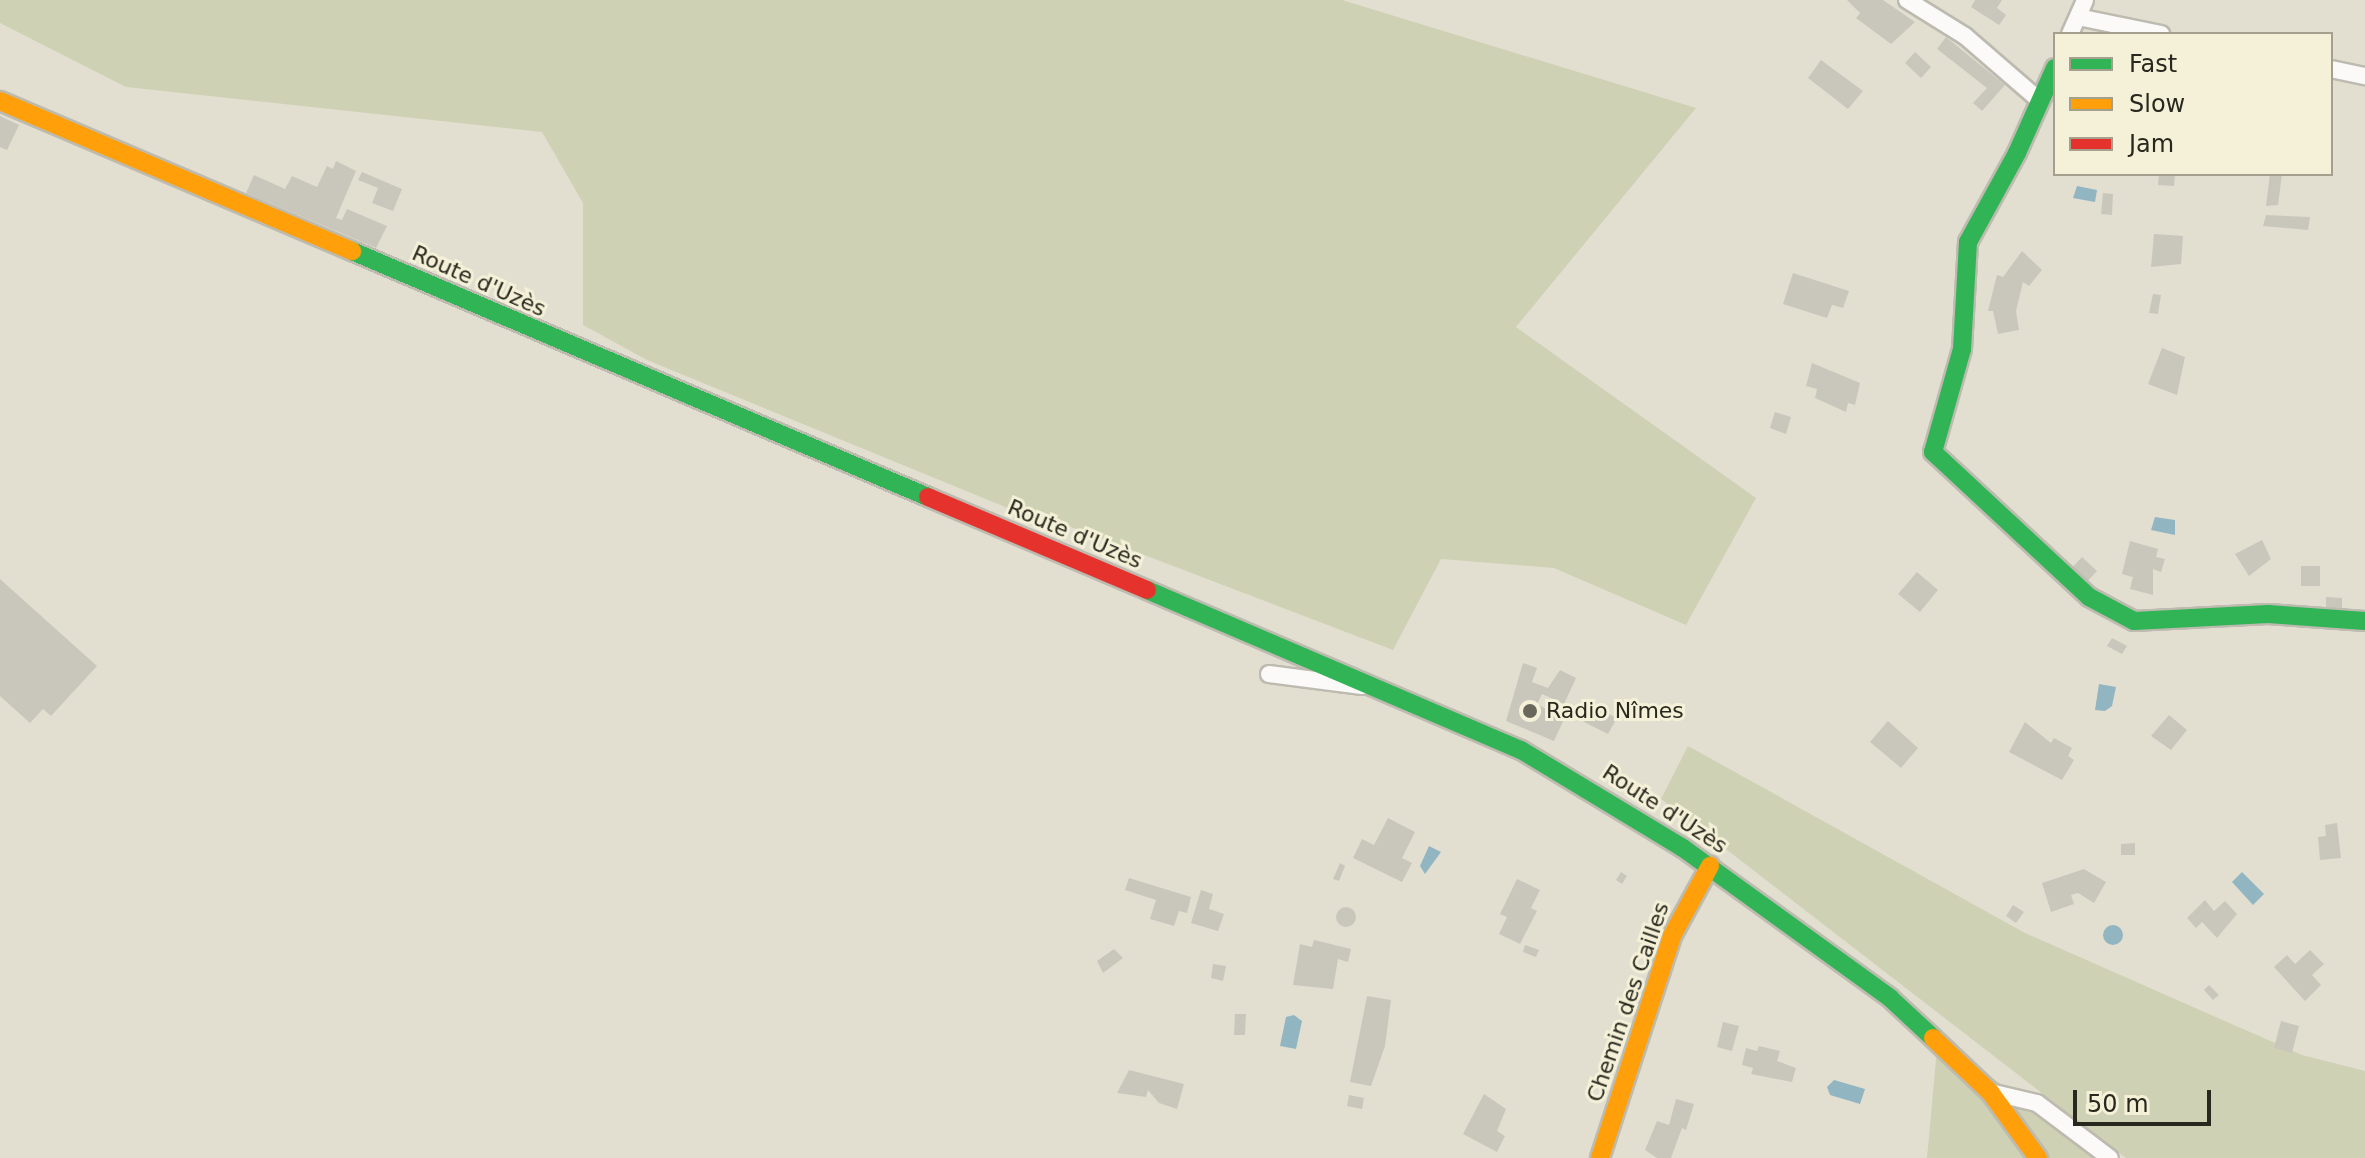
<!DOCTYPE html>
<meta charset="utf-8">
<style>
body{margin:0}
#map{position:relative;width:2365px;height:1158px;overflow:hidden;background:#e2dfd1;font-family:"DejaVu Sans",sans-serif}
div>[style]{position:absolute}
.green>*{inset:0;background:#ced1b3}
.water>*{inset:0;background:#92b5c2}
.round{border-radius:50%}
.building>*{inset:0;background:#c9c7bc}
.roads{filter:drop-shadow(2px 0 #bdbbb0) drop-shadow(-2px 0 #bdbbb0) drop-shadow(0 2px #bdbbb0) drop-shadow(0 -2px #bdbbb0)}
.street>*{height:16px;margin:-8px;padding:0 8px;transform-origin:8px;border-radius:8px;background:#fbfaf8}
.fast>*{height:18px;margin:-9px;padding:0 9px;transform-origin:9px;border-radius:9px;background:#30b455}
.slow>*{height:18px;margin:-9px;padding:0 9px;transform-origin:9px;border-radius:9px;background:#ff9f0a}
.jam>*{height:18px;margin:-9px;padding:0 9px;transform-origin:9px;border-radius:9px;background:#e5322d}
.dots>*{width:22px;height:22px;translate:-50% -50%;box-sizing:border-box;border:4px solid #f5f1d8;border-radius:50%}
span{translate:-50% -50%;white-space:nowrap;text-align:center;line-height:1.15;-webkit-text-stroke:6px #f5f1d8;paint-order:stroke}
.street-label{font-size:22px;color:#29281e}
.poi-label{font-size:22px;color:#29281e}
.left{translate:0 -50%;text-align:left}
.legend{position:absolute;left:2053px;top:32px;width:280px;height:144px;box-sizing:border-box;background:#f5f1d8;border:2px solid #a3a18e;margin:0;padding:10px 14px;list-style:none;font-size:24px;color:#29281e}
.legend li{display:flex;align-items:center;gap:16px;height:40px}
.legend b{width:40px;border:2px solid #a3a18e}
.scale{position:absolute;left:2073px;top:1090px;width:138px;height:36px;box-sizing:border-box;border:4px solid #29281e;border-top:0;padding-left:10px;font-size:24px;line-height:28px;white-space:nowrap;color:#29281e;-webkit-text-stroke:6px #f5f1d8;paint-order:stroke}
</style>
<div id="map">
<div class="green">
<div style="clip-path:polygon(0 0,1342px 0,1696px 108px,1516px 327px,1756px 498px,1686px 625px,1554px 568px,1441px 559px,1393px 650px,1071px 527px,1015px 511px,647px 360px,583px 325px,583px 203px,542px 132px,126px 87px,0 23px)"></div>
<div style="clip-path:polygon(1688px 746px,2025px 933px,2302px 1055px,2365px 1071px,2365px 1158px,2126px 1158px,1661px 799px)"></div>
<div style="clip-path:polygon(1938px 1038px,2102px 1158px,1927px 1158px)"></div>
</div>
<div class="water">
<div style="clip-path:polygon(2077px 186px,2097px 190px,2095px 202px,2073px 198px)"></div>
<div style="clip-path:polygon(2155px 517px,2175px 520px,2175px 535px,2151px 530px)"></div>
<div style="clip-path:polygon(2099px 684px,2116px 687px,2112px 706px,2105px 711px,2095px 710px)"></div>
<div style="clip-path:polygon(1429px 846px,1441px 852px,1425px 874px,1420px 866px)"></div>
<div style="clip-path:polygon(2242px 872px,2264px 894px,2253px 905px,2232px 882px)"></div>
<div class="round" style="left:2103px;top:925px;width:20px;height:20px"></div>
<div style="clip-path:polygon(1294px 1015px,1302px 1021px,1296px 1049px,1280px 1046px,1286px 1017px)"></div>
<div style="clip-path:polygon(1834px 1080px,1865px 1089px,1860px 1104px,1830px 1095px,1827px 1087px)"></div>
</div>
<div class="building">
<div style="clip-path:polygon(1847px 0,1883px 0,1915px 22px,1891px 44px,1856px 18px,1860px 13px)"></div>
<div style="clip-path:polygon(1975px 0,2002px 0,1997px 8px,2006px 15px,1999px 25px,1971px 7px)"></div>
<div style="clip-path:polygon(1946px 37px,2005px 85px,1982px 111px,1973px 103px,1987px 88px,1937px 49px)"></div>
<div style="clip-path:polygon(1915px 52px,1931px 67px,1921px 78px,1905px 63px)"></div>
<div style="clip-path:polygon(1821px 60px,1863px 91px,1848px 109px,1808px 78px)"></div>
<div style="clip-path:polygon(0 116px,19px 125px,7px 150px,0 147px)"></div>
<div style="clip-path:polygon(336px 161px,356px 171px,336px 218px,342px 220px,347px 209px,387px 226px,376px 248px,246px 193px,254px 175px,285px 189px,292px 176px,317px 187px,327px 166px,333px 169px)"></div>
<div style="clip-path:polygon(362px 172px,402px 189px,393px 211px,372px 203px,378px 188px,358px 180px)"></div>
<div style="clip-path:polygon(2159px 174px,2175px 174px,2174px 186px,2158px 185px)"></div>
<div style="clip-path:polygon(2270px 174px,2282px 174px,2278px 205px,2266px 206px)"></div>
<div style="clip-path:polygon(2103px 193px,2113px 194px,2112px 215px,2101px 214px)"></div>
<div style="clip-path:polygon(2266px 215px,2310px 217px,2308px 230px,2263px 226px)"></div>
<div style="clip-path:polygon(2154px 234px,2183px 236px,2181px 264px,2151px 267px)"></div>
<div style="clip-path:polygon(2022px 251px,2042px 270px,2029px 286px,2023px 282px,2016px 311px,2019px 330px,1998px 334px,1993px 311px,1988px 311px,1997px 275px,2003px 277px)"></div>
<div style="clip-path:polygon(1793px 273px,1849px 291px,1843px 308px,1832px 305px,1827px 318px,1783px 304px)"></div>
<div style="clip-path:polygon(2153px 294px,2161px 295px,2158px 314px,2149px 313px)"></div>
<div style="clip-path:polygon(2162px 348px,2185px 357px,2177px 395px,2148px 384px)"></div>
<div style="clip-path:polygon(1812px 363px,1860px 383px,1855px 405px,1848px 403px,1846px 412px,1815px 398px,1817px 389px,1806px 386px)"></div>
<div style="clip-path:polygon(1775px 412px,1791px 417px,1786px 434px,1770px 428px)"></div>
<div style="clip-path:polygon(2262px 540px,2271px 559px,2249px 576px,2235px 554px)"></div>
<div style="clip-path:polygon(2130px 541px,2158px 549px,2156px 557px,2165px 559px,2161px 572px,2153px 569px,2153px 595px,2130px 589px,2133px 577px,2122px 574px)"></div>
<div style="clip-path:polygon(2082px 557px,2097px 571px,2084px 585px,2069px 571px)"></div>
<div style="clip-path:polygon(2301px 566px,2320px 566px,2320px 586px,2301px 586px)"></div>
<div style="clip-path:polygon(1917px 572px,1938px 590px,1920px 612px,1898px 594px)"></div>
<div style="clip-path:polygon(0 579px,97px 666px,51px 716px,43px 709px,30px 723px,0 696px)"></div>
<div style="clip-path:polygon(2326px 597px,2342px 598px,2342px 610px,2326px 610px)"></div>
<div style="clip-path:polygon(2112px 638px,2127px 646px,2122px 654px,2107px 646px)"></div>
<div style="clip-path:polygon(1523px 663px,1537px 668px,1532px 682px,1548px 688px,1560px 670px,1576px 678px,1564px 704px,1542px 694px,1537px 704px,1564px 719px,1554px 741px,1506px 721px)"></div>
<div style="clip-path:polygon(1591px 705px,1617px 718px,1608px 734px,1584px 722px)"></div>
<div style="clip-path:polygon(2169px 715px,2187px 730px,2171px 750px,2151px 736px)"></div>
<div style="clip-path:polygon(1888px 721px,1918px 748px,1901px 768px,1870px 742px)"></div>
<div style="clip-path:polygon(2025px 722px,2051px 743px,2054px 738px,2072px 748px,2068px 756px,2074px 760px,2062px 780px,2009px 752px)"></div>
<div style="clip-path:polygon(1388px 818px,1415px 832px,1402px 858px,1412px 863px,1402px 882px,1353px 858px,1362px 839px,1374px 845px)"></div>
<div style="clip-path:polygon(2337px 823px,2341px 858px,2320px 860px,2318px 837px,2326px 836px,2325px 825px)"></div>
<div style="clip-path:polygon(2135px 843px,2135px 855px,2121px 855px,2121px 844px)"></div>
<div style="clip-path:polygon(1340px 863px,1345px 866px,1339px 881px,1333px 879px)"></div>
<div style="clip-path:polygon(2084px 869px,2106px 882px,2094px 903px,2078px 893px,2071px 895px,2074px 904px,2051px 912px,2042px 883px)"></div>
<div style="clip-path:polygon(1621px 872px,1627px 876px,1622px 884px,1616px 880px)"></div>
<div style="clip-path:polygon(1129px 878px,1191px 897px,1187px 913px,1179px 911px,1174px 926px,1150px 919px,1156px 900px,1125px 890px)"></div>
<div style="clip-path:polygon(1517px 879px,1540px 890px,1531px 908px,1537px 911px,1520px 944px,1499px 934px,1507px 917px,1500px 914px)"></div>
<div style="clip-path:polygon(1201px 890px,1213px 894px,1209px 909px,1224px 914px,1218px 931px,1191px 923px)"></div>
<div style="clip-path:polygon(2205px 900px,2214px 911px,2225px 901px,2237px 914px,2217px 938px,2202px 922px,2196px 928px,2187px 918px)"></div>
<div style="clip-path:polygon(2013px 905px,2024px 912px,2016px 923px,2006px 916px)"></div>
<div class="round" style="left:1336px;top:907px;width:20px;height:20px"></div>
<div style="clip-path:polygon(1314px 940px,1351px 949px,1348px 962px,1338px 959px,1333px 989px,1293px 985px,1300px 944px,1312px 947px)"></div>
<div style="clip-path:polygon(1525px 945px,1539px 950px,1536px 957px,1523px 952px)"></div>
<div style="clip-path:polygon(1114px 949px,1123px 958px,1103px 973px,1097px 961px)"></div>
<div style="clip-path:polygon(2310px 950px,2324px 964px,2312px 975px,2321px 985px,2305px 1001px,2274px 967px,2287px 955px,2295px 964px)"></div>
<div style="clip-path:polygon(1213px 964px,1226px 966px,1223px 981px,1211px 978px)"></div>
<div style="clip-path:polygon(2209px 985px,2219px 995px,2213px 1000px,2204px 990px)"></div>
<div style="clip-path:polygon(1367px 996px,1391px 1000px,1385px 1046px,1371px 1086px,1350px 1082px)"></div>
<div style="clip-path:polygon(1235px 1014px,1246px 1014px,1245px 1035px,1234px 1035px)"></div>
<div style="clip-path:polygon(2281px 1021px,2299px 1026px,2292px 1053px,2274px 1048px)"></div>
<div style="clip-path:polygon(1723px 1022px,1739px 1026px,1732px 1051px,1717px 1047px)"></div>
<div style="clip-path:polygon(1759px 1046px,1780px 1051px,1777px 1061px,1796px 1068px,1792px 1082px,1751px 1074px,1753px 1068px,1742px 1065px,1746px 1048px,1757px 1051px)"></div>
<div style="clip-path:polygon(1129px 1070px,1184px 1084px,1177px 1109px,1159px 1103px,1148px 1090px,1146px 1097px,1117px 1093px)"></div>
<div style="clip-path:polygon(1484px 1094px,1506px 1109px,1497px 1131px,1505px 1136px,1497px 1152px,1463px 1134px)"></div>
<div style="clip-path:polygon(1349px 1095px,1364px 1098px,1362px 1109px,1347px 1106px)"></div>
<div style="clip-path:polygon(1676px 1099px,1694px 1104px,1686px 1130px,1682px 1128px,1671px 1158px,1657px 1158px,1645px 1150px,1657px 1121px,1669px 1125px)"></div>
</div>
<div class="roads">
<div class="street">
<div style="left:1907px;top:0;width:68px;rotate:31.8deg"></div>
<div style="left:1965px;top:36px;width:99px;rotate:40.9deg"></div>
<div style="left:2078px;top:17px;width:85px;rotate:11.6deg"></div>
<div style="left:2070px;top:34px;width:37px;rotate:-66deg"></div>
<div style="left:2331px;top:69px;width:35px;rotate:12deg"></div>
<div style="left:1269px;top:674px;width:94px;rotate:7.4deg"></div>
<div style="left:1990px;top:1092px;width:48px;rotate:13.2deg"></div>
<div style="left:2037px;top:1103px;width:91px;rotate:37deg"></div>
</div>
<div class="fast">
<div style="left:2055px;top:68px;width:93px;rotate:114.1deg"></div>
<div style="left:2017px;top:153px;width:102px;rotate:118.8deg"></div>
<div style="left:1968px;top:242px;width:107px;rotate:93.2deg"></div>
<div style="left:1962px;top:349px;width:107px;rotate:105.7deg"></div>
<div style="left:1933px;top:452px;width:213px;rotate:42.9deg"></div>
<div style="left:2089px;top:597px;width:51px;rotate:28.1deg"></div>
<div style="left:2134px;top:621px;width:134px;rotate:-3deg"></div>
<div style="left:2268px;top:614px;width:97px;rotate:4.1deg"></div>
<div style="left:352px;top:251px;width:626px;rotate:23.13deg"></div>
<div style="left:1147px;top:590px;width:407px;rotate:23.2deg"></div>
<div style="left:1521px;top:750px;width:189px;rotate:31.2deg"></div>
<div style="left:1683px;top:848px;width:256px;rotate:35.9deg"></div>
<div style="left:1890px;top:998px;width:59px;rotate:42.9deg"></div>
</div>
<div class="slow">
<div style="left:0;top:101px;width:383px;rotate:23.1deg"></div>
<div style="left:1933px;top:1038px;width:79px;rotate:43.5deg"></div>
<div style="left:1990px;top:1092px;width:82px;rotate:54deg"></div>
<div style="left:1600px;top:1158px;width:233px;rotate:-72deg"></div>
<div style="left:1672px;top:936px;width:80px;rotate:-61.5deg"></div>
</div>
<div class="jam">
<div style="left:928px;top:497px;width:238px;rotate:23deg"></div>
</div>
</div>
<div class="dots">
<div style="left:1530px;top:711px;background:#6a685d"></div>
</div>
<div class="street-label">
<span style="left:479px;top:281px;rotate:24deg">Route d'Uzès</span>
<span style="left:1075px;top:534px;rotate:23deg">Route d'Uzès</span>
<span style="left:1665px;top:809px;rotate:33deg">Route d'Uzès</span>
<span style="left:1628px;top:1002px;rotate:-71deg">Chemin des Cailles</span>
</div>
<div class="poi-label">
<span class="left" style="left:1546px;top:711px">Radio Nîmes</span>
</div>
<ul class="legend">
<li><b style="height:10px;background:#30b455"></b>Fast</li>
<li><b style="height:10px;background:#ff9f0a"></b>Slow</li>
<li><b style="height:10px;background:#e5322d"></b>Jam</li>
</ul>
<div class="scale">50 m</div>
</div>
